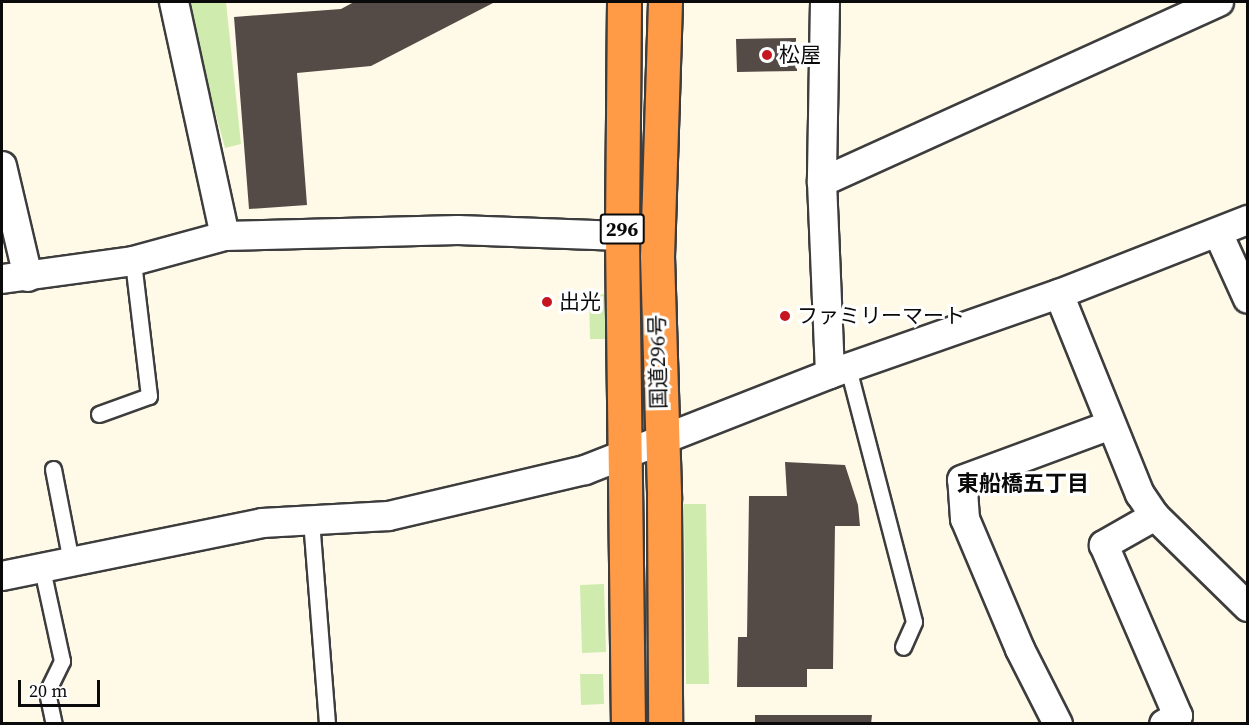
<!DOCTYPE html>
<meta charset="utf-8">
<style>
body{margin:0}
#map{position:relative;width:1249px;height:725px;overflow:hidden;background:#fffae8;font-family:"Source Serif 4","Noto Sans JP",serif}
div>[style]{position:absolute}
.green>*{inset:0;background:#cfecae}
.building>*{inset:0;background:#544b46}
.roads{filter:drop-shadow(2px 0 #3d3d3d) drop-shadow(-2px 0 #3d3d3d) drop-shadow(0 2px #3d3d3d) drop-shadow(0 -2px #3d3d3d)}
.lane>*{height:15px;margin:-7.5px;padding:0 7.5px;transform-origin:7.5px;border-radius:7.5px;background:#fff}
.street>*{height:28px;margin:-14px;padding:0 14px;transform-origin:14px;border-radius:14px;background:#fff}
.highway>*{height:33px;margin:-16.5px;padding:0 16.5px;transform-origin:16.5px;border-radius:16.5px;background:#ff9a46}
.dots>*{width:16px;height:16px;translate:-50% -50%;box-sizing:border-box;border:3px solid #fff;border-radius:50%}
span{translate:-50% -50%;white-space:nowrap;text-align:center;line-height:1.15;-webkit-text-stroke:6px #fff;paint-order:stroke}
.shield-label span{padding:2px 4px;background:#fff;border:2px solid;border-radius:4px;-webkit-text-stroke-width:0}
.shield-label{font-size:20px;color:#0a0a0a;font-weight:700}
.poi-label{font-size:21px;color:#0a0a0a}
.left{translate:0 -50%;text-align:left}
.street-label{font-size:21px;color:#0a0a0a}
.neighbourhood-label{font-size:22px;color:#0a0a0a;font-weight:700}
.frame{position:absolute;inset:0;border:3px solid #0a0a0a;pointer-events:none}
.scale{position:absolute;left:18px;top:680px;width:82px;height:27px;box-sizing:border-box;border:3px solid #0a0a0a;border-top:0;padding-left:8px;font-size:18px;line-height:21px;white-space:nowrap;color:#0a0a0a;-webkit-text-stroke:4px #fff;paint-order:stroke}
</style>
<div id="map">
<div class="green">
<div style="clip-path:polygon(185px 2px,226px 2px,241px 144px,225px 148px)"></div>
<div style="clip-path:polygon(607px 294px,608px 339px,590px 339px,589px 295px)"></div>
<div style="clip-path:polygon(684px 504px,706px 504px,709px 684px,686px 684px)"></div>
<div style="clip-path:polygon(604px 584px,606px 652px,582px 653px,580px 585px)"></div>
<div style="clip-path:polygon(580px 674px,603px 674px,604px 704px,581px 705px)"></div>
</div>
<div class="building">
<div style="clip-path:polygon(354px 2px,495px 2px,371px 66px,297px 73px,307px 205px,249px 209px,234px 17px,341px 9px)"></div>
<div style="clip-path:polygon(796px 38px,797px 71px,737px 72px,736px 39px)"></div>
<div style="clip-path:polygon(785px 462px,845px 465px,858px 505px,860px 526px,835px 526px,833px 669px,807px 669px,807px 687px,737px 687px,738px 637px,747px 637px,749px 496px,787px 496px)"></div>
<div style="clip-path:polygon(755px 715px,872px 715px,871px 724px,755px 724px)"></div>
</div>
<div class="roads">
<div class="lane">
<div style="left:848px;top:368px;width:262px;rotate:75.4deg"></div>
<div style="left:914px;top:622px;width:27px;rotate:114deg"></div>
<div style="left:99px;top:414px;width:53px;rotate:-19.8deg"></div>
<div style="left:149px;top:396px;width:136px;rotate:-96.8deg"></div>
<div style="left:53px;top:469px;width:95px;rotate:79deg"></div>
<div style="left:311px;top:520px;width:205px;rotate:85.5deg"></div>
<div style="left:42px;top:569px;width:94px;rotate:77.7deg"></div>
<div style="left:62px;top:661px;width:34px;rotate:116deg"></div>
<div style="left:47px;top:692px;width:33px;rotate:78deg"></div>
</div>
<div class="street">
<div style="left:174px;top:2px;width:239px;rotate:77.7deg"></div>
<div style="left:825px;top:2px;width:180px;rotate:91deg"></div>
<div style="left:822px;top:182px;width:192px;rotate:87.6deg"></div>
<div style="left:2px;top:166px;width:114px;rotate:76.8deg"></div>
<div style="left:822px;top:182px;width:436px;rotate:-24.4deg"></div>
<div style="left:1218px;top:233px;width:72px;rotate:65.6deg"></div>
<div style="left:2px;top:279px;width:132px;rotate:-7.8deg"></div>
<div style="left:133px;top:261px;width:95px;rotate:-15.2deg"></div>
<div style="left:225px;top:236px;width:233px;rotate:-1.5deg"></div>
<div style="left:458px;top:230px;width:164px;rotate:2.1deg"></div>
<div style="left:1059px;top:294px;width:216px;rotate:68deg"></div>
<div style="left:1140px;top:494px;width:27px;rotate:56deg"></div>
<div style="left:1155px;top:516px;width:130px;rotate:44.4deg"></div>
<div style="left:1155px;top:516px;width:59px;rotate:150.4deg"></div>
<div style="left:1104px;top:545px;width:186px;rotate:66.6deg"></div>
<div style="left:1178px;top:716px;width:16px;rotate:150deg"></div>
<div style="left:2px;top:576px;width:265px;rotate:-11.5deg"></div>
<div style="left:262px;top:523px;width:127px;rotate:-3.2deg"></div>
<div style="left:389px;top:516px;width:201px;rotate:-13.2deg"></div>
<div style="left:585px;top:470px;width:263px;rotate:-21.4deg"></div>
<div style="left:830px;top:374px;width:243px;rotate:-19.3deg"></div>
<div style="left:1059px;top:294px;width:203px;rotate:-21.4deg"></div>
<div style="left:1058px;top:724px;width:84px;rotate:-116.9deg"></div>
<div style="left:1020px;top:649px;width:141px;rotate:-112.9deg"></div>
<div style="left:965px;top:519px;width:39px;rotate:-94deg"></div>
<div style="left:962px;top:480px;width:159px;rotate:-20.3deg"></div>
</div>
<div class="highway">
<div style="left:624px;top:2px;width:234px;rotate:90.5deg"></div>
<div style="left:622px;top:236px;width:488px;rotate:89.3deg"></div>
<div style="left:665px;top:2px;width:254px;rotate:91.8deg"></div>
<div style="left:657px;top:256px;width:243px;rotate:88.3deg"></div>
<div style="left:664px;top:499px;width:225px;rotate:89.7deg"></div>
</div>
</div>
<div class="dots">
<div style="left:767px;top:55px;background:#c61720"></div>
<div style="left:547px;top:302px;background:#c61720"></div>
<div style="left:785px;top:316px;background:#c61720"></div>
</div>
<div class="shield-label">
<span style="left:622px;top:229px">296</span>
</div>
<div class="poi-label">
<span class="left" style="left:779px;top:55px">松屋</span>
<span class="left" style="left:559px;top:302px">出光</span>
<span class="left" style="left:797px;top:316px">ファミリーマート</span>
</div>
<div class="street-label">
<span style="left:658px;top:362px;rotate:-91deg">国道296号</span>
</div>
<div class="neighbourhood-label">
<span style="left:1023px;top:484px">東船橋五丁目</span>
</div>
<div class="frame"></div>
<div class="scale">20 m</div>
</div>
